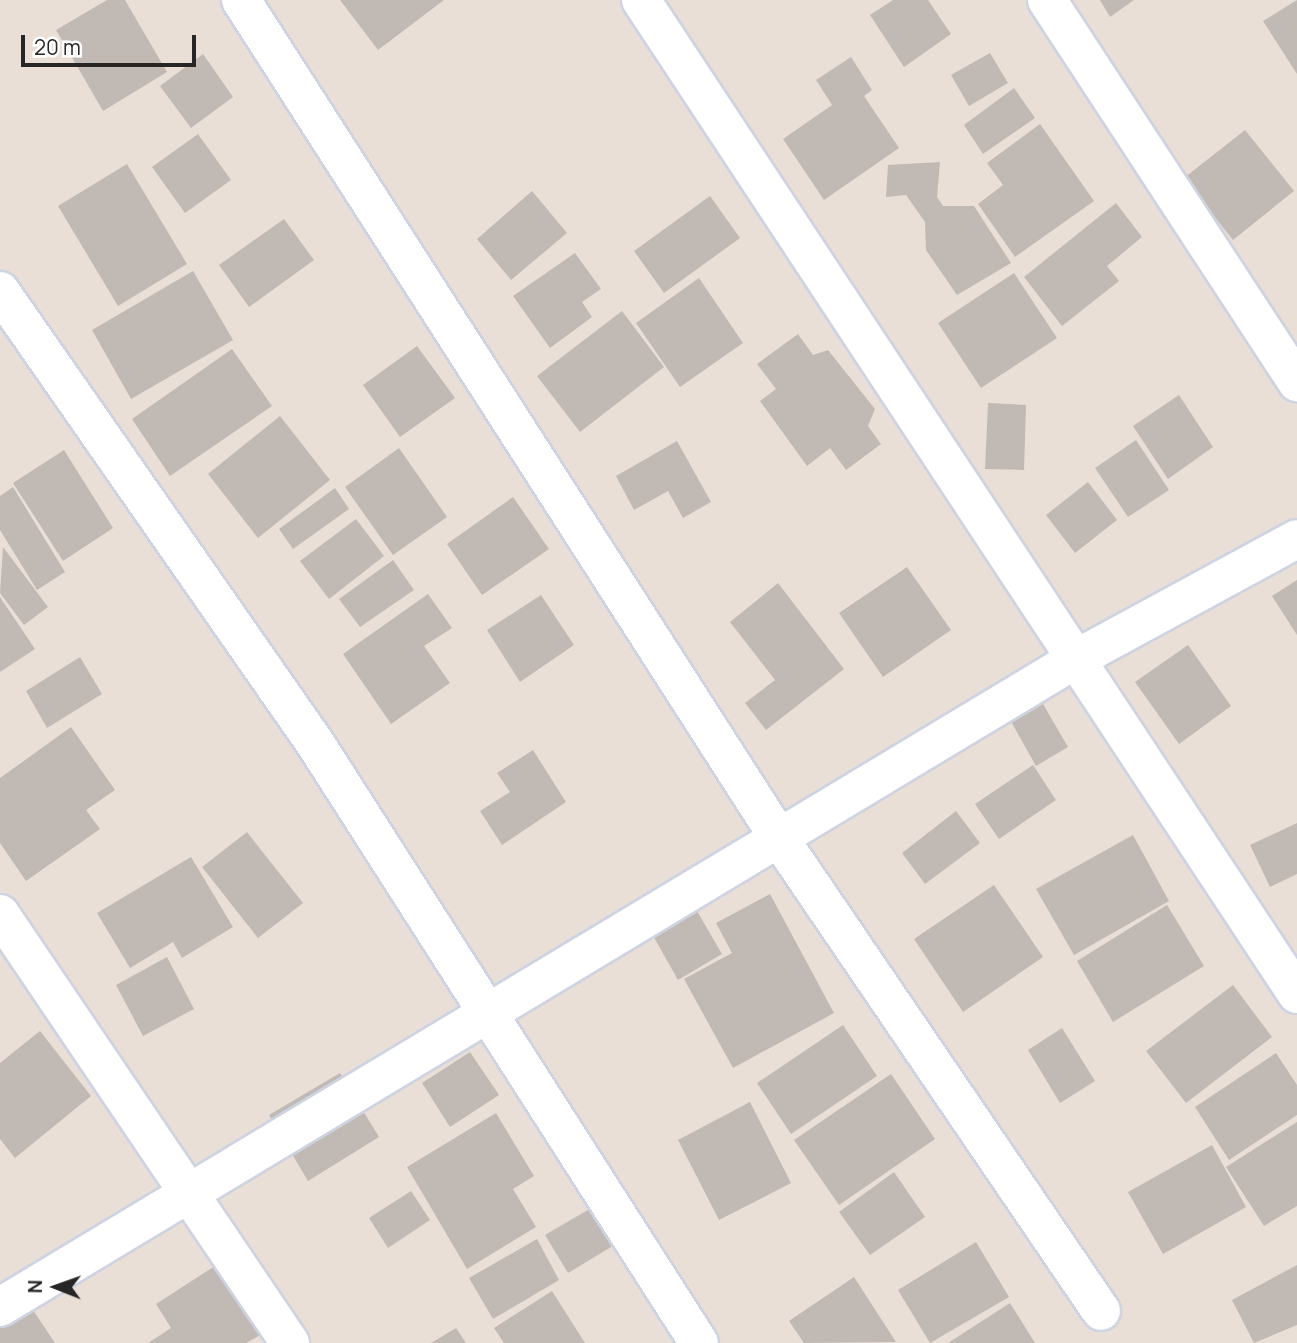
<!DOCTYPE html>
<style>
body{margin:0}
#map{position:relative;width:1297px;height:1343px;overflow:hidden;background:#eadfd7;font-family:Manrope,sans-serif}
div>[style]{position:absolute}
.building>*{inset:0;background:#c1b9b4}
.roads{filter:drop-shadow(2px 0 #cdd3e0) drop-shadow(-2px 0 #cdd3e0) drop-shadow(0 2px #cdd3e0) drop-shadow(0 -2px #cdd3e0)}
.minor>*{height:38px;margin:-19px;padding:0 19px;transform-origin:19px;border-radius:19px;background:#fff}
span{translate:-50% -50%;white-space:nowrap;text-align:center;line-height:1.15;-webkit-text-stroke:7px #fff;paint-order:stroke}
.north{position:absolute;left:21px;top:1252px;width:70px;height:70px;-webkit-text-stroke:5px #fff;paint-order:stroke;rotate:271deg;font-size:19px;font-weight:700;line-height:28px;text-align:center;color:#262626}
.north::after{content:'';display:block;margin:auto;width:24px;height:32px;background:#262626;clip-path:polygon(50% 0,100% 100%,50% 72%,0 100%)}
.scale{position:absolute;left:21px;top:35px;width:175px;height:32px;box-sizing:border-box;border:4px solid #262626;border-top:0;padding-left:9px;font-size:21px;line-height:24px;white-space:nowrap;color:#262626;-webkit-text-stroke:5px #fff;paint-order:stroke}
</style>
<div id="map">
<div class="building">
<div style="clip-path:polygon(107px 0,125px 0,167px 72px,103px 111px,56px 30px)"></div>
<div style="clip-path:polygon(340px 0,444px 0,378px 50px)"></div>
<div style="clip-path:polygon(893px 0,928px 0,951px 34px,904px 67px,870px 15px)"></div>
<div style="clip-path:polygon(1100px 0,1134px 0,1110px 17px)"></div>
<div style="clip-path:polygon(1297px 0,1297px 74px,1263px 21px)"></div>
<div style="clip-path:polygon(990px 53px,1008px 83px,969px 106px,951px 75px)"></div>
<div style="clip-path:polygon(203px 54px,233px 97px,191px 128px,160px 86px)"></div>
<div style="clip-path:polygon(851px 57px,872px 90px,864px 96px,899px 148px,824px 200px,783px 139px,832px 105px,816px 80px)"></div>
<div style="clip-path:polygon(1014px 88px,1035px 118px,983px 154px,964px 125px)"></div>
<div style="clip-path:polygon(1040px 124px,1094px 201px,1015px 257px,978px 204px,1003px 185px,987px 163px)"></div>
<div style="clip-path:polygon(1245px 130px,1294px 191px,1233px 240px,1184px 178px)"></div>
<div style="clip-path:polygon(198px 134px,231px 180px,185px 213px,152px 167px)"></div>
<div style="clip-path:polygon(940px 162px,937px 197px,943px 206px,974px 206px,1011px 263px,957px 295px,926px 250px,925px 222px,906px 195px,886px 197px,888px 165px)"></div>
<div style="clip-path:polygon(127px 164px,187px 264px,118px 306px,58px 206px)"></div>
<div style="clip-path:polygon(532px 191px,567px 233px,511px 280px,477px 239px)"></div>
<div style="clip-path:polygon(710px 196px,740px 238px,664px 293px,634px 251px)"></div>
<div style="clip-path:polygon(1116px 203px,1142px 237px,1107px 266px,1119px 281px,1062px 326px,1024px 277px)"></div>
<div style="clip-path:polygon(284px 219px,314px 260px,249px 307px,219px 265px)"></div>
<div style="clip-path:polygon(575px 253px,601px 289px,582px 302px,592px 317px,550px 348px,513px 296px)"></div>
<div style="clip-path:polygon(193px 271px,233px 340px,131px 399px,92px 330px)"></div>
<div style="clip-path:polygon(1014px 273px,1057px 338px,981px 388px,938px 323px)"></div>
<div style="clip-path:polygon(699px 278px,743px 343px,680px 387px,636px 323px)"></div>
<div style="clip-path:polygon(622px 311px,664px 367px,580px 432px,537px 376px)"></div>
<div style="clip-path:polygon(798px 334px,813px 355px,828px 350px,875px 409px,868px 426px,881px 444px,846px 470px,830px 448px,807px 466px,760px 401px,776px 389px,757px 364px)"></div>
<div style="clip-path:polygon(417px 346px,455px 398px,400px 437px,363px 385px)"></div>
<div style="clip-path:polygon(232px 349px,272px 406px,170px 476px,132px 419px)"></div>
<div style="clip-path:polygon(1179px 395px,1213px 447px,1168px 479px,1133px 426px)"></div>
<div style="clip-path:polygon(988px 403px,1026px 405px,1024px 470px,985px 469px)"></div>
<div style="clip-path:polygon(280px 416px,330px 480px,258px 538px,208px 474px)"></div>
<div style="clip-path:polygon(1136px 440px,1169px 490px,1128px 517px,1095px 468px)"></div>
<div style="clip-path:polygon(677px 441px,711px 502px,683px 518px,668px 491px,634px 510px,616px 476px)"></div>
<div style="clip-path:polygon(399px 448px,447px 517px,393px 555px,345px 487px)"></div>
<div style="clip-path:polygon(64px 450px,113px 528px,63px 561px,13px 483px)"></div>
<div style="clip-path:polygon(1088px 482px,1117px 520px,1075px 553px,1046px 515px)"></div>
<div style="clip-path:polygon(13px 487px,65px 572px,37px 590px,0 530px,0 496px)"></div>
<div style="clip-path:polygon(335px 488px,349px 509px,293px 549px,279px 529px)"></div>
<div style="clip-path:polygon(513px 497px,549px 549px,482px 595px,447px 544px)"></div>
<div style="clip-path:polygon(356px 519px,384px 556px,329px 599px,300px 561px)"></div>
<div style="clip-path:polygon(3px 547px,48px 607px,24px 625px,0 593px)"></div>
<div style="clip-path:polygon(393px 560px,414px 590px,360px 627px,339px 599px)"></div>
<div style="clip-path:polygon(907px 567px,951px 630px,883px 677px,839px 613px)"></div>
<div style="clip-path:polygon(1297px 580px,1297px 635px,1272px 596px)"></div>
<div style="clip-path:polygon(778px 583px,844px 669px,766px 730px,745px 703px,775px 680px,730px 622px)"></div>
<div style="clip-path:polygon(428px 594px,452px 628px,424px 646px,450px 683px,391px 724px,343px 654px)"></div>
<div style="clip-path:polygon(541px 595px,574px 645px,520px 682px,487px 630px)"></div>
<div style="clip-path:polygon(0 597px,35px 649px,0 672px)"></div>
<div style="clip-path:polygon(1188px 645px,1231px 706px,1179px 744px,1135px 682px)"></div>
<div style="clip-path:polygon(80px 657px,102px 694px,47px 728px,26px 691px)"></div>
<div style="clip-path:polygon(1036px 692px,1068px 747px,1036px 766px,1005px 711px)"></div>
<div style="clip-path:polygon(71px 727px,115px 790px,86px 810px,100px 829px,26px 881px,0 843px,0 778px)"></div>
<div style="clip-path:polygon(533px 750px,566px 802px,502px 845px,480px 811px,510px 792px,497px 773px)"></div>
<div style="clip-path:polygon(1033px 765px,1056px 800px,999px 839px,975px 804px)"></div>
<div style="clip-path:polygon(956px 811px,980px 843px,925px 884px,902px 853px)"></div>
<div style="clip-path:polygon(1297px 823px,1297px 874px,1270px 887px,1250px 845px)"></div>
<div style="clip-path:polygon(247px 832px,303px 903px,258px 938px,202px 867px)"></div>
<div style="clip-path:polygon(1133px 835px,1169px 901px,1074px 955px,1036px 889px)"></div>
<div style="clip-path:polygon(191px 857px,233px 927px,182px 958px,173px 942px,130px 968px,97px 913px)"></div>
<div style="clip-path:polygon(994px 885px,1043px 957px,963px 1012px,914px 939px)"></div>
<div style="clip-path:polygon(686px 892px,722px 954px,678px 980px,643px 918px)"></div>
<div style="clip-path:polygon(770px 894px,834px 1013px,733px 1068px,684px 979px,732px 953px,716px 923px)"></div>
<div style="clip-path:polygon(1167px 905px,1204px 966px,1113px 1022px,1077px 961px)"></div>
<div style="clip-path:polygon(167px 957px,194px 1009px,143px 1036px,116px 985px)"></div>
<div style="clip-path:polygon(1233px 985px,1272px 1037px,1186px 1103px,1146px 1051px)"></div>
<div style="clip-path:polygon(843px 1025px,877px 1076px,791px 1134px,757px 1083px)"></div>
<div style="clip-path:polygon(1062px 1028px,1095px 1081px,1060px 1103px,1028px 1050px)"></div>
<div style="clip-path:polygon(40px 1031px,91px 1096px,15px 1158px,0 1139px,0 1063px)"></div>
<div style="clip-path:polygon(470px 1052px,499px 1095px,450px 1127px,422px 1083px)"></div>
<div style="clip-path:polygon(1276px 1053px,1297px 1085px,1297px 1115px,1229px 1160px,1195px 1107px)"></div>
<div style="clip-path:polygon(340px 1073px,379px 1137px,308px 1181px,269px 1115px)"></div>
<div style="clip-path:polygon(891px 1074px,935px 1139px,839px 1205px,794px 1140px)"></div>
<div style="clip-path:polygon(750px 1102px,791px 1183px,719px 1220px,678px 1140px)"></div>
<div style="clip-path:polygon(496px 1113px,534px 1176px,513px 1189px,536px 1227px,467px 1269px,407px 1167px)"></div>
<div style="clip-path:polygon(1297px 1122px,1297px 1206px,1264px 1226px,1226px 1167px)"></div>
<div style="clip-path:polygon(1212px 1145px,1246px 1207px,1163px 1254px,1128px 1192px)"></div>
<div style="clip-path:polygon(894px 1172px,925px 1217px,870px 1255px,839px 1212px)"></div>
<div style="clip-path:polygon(411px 1191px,430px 1220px,388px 1248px,369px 1218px)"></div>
<div style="clip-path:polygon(598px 1204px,621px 1241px,568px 1273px,545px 1235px)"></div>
<div style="clip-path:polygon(537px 1239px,559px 1280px,493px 1319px,469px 1278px)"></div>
<div style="clip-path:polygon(976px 1242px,1009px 1297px,930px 1343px,898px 1290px)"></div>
<div style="clip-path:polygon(218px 1264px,262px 1334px,246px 1343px,148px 1343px,171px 1328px,156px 1304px)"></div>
<div style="clip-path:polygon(1297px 1265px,1297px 1325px,1254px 1343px,1232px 1300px)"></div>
<div style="clip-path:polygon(854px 1277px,896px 1342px,804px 1343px,789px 1321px)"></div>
<div style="clip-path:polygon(13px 1280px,55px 1343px,0 1343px,0 1288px)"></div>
<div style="clip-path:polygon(552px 1291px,585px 1343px,504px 1343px,494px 1328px)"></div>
<div style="clip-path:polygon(1010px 1303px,1035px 1343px,948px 1343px)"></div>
<div style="clip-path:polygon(456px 1328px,466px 1343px,431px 1343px)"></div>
</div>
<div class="roads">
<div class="minor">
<div style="left:241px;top:0;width:996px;rotate:57.3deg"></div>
<div style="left:779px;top:838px;width:572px;rotate:55.75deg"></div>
<div style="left:641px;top:0;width:1191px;rotate:56.58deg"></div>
<div style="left:1047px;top:0;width:457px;rotate:56.8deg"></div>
<div style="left:0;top:291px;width:551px;rotate:55.13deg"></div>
<div style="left:315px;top:743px;width:712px;rotate:57.38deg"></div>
<div style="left:0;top:914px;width:518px;rotate:55.94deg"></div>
<div style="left:0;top:1307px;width:1256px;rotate:-31.06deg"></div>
<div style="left:1076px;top:659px;width:251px;rotate:-28.5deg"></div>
</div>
</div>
<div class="north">N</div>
<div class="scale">20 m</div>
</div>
